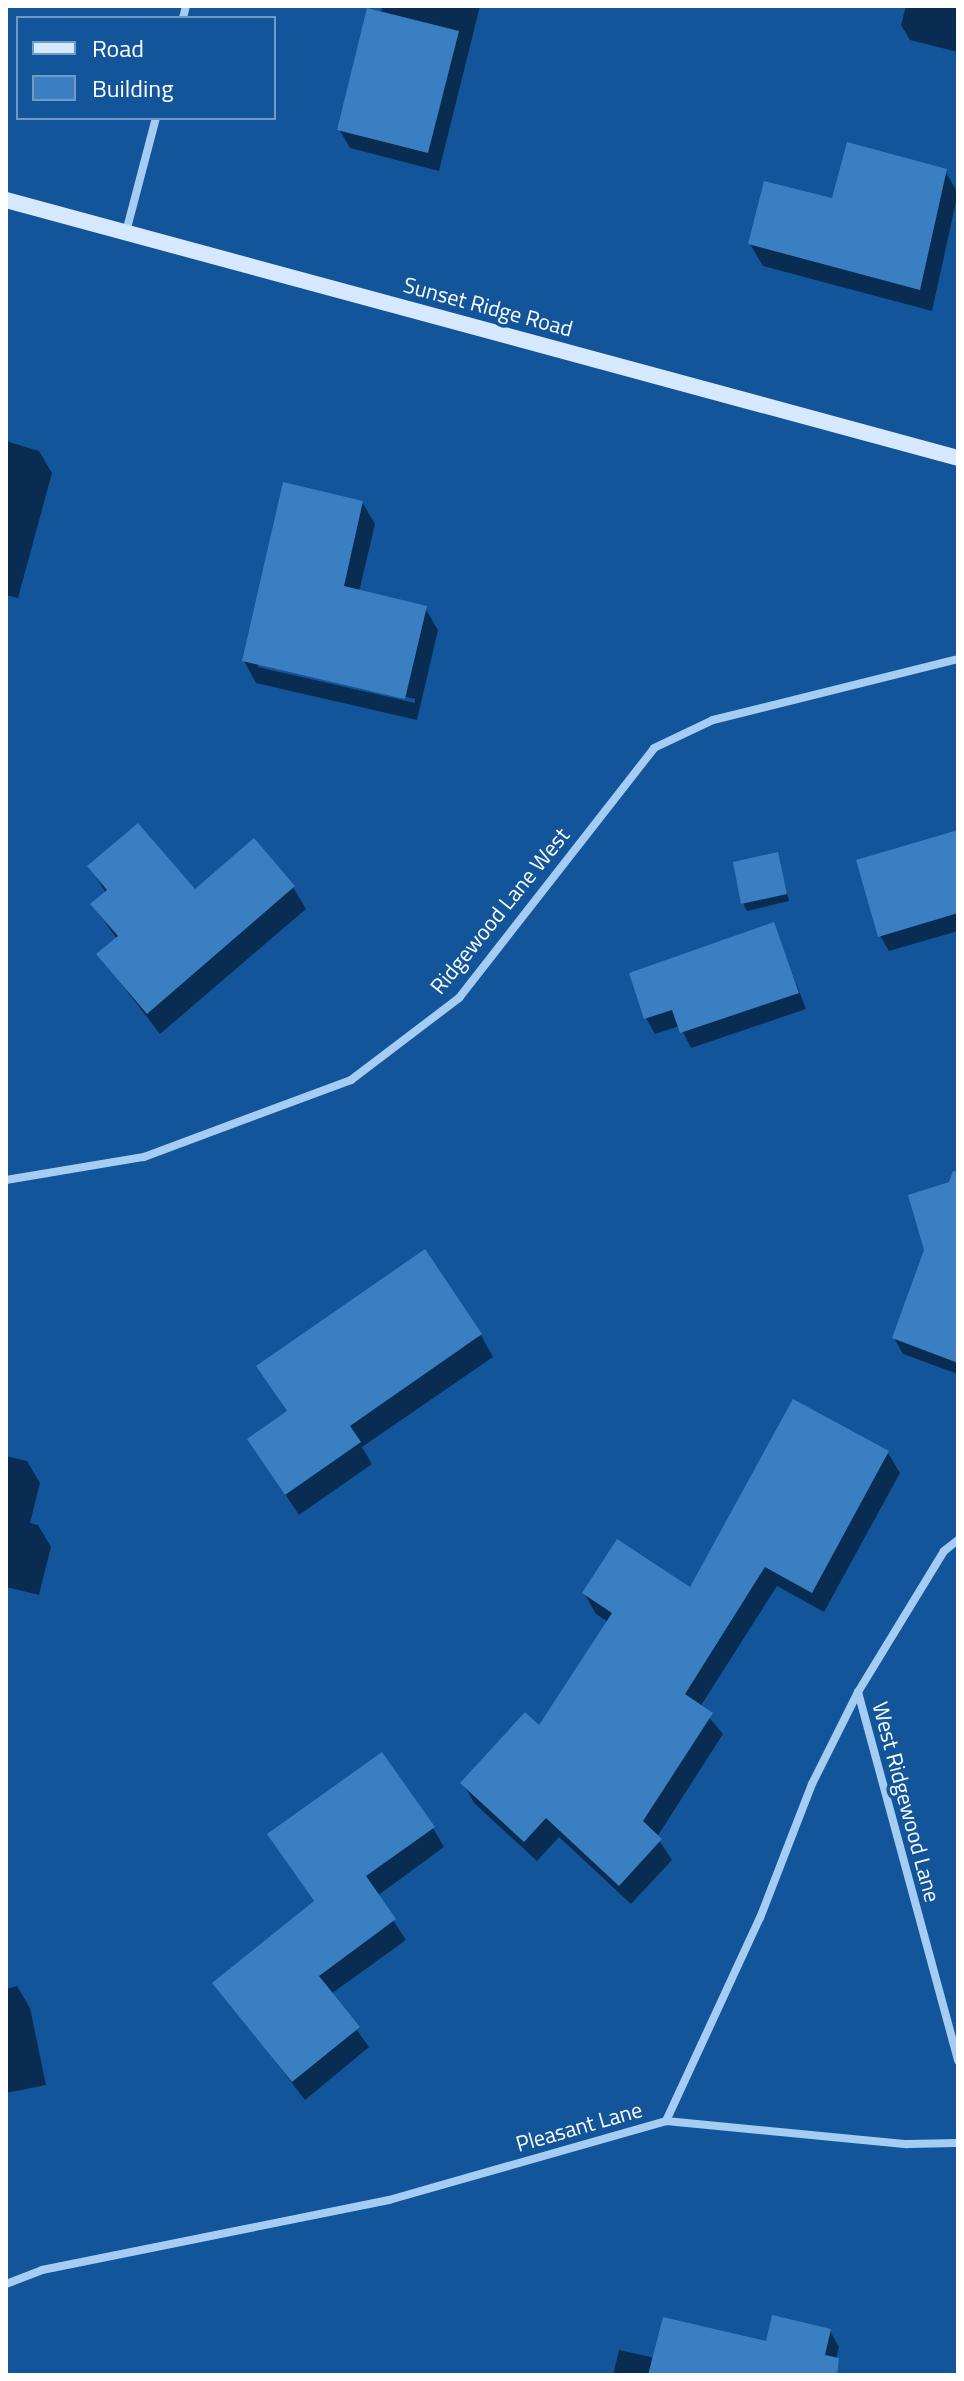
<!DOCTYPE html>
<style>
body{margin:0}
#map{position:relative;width:964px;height:2381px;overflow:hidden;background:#12559a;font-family:"Titillium Web",sans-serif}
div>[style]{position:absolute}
.shadow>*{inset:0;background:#0007}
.building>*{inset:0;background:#3a7fc1}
.street>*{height:8px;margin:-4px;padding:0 4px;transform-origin:4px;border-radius:4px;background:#a5cdf4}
.secondary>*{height:16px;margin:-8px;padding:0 8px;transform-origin:8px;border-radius:8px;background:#d5e8fd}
span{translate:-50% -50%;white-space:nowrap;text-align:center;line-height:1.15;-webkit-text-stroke:7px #12559a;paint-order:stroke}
.street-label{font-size:22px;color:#fff}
.frame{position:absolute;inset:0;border:8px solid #fff;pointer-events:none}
.legend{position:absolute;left:16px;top:16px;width:260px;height:104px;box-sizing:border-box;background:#12559a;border:2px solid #7199c2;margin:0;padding:10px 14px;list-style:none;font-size:24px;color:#fff}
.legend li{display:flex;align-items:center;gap:16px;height:40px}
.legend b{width:40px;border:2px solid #7199c2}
</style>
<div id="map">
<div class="shadow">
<div style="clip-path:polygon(383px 6px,480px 6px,439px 171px,350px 148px,339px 129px)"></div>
<div style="clip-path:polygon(906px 6px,958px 6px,958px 52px,910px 40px,901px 25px)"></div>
<div style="clip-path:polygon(945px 171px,958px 193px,932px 311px,763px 266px,750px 244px,833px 201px)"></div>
<div style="clip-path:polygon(6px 441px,39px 451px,52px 473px,18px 598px,6px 595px)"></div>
<div style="clip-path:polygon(evenodd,362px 502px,375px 524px,359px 592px,425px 608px,438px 630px,417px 720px,256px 683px,244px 661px,362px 502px,258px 663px,415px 699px,415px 703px,258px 667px,258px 663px)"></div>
<div style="clip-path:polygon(958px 832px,958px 931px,889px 951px,880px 936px)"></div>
<div style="clip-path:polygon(777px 855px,789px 901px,747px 911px,743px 903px)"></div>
<div style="clip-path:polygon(89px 866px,194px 892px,293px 887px,306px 909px,160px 1034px,99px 955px,117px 939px,92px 904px,106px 893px)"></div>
<div style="clip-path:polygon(773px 924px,806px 1009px,691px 1048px,680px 1026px,655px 1034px,646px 1018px)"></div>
<div style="clip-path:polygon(958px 1182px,958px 1374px,903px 1354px,894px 1338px)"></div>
<div style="clip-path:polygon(481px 1335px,493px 1357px,362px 1447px,372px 1464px,299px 1515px,249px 1440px,288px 1413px,258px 1367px)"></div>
<div style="clip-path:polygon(888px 1453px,900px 1473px,824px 1612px,777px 1586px,700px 1707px,723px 1734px,657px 1837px,672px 1860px,631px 1904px,559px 1837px,537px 1861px,474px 1803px,463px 1783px,540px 1728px,608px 1622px,596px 1614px,584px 1593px,691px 1589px)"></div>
<div style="clip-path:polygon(6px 1456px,27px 1461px,40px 1483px,30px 1523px,38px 1525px,51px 1547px,39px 1595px,6px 1587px)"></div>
<div style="clip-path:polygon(433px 1828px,444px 1847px,377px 1896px,406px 1940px,331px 1994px,369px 2047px,305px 2100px,215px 1983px,315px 1903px,270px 1835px)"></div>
<div style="clip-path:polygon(17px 1986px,30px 2008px,46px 2085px,6px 2093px,6px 1989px)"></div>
<div style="clip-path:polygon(830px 2331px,839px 2347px,832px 2375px,613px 2375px,619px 2350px,655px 2358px)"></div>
</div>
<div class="building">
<div style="clip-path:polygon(367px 8px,459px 31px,428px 153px,337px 130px)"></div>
<div style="clip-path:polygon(847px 142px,947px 169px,920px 290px,748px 244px,764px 181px,832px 198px)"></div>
<div style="clip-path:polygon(283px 482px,363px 501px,344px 586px,427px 606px,405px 699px,242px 661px)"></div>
<div style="clip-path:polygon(138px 823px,195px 889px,254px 838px,295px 886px,147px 1014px,96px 954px,118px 936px,90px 904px,107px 890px,87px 866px)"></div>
<div style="clip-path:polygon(958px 830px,958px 913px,878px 937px,856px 860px)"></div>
<div style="clip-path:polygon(778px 852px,787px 894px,741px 904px,733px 862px)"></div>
<div style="clip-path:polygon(774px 922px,799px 993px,680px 1033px,672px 1010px,644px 1019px,629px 973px)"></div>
<div style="clip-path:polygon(953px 1171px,958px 1172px,958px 1363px,892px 1338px,924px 1250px,908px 1195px,949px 1182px)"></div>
<div style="clip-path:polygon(425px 1249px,482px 1334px,350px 1426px,361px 1442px,285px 1495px,247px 1439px,287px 1411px,256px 1366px)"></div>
<div style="clip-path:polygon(793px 1399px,889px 1451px,812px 1593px,765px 1567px,685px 1694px,713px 1713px,643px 1821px,662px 1839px,619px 1886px,546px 1818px,524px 1842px,460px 1783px,525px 1712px,539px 1725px,612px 1613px,582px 1593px,617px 1539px,690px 1587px)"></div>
<div style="clip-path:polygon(382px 1752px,435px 1827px,366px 1876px,396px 1919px,319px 1976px,360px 2027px,292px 2082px,212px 1983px,314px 1901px,267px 1834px)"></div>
<div style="clip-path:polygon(772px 2315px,831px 2329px,825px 2355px,839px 2358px,837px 2375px,648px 2375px,663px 2317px,766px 2341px)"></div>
</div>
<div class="street">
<div style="left:183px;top:18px;width:12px;rotate:-76deg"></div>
<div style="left:126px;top:232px;width:118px;rotate:-75.3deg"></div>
<div style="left:6px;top:1180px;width:140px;rotate:-9.5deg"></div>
<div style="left:144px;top:1157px;width:221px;rotate:-20.4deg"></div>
<div style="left:351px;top:1080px;width:136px;rotate:-37.2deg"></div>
<div style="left:459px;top:998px;width:317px;rotate:-52deg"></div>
<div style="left:654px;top:748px;width:65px;rotate:-25.4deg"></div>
<div style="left:713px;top:720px;width:252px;rotate:-14deg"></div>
<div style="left:858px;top:1692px;width:382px;rotate:74.8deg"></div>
<div style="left:666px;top:2121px;width:242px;rotate:5.5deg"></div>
<div style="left:907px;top:2144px;width:51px;rotate:-1.1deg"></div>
<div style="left:6px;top:2284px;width:39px;rotate:-21deg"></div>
<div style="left:42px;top:2270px;width:354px;rotate:-11.4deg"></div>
<div style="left:389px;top:2200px;width:288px;rotate:-15.9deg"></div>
<div style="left:666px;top:2121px;width:224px;rotate:-65.2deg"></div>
<div style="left:760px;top:1918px;width:144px;rotate:-68.8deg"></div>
<div style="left:812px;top:1784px;width:103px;rotate:-63.4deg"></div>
<div style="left:858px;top:1692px;width:165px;rotate:-58.6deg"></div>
<div style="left:944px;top:1551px;width:18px;rotate:-38deg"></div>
</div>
<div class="secondary">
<div style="left:6px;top:200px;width:986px;rotate:15.16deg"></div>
</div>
<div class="street-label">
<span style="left:488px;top:307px;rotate:15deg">Sunset Ridge Road</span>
<span style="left:500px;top:911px;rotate:-51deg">Ridgewood Lane West</span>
<span style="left:906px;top:1802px;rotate:75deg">West Ridgewood Lane</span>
<span style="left:579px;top:2127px;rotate:-16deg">Pleasant Lane</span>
</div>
<div class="frame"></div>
<ul class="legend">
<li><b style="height:10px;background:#d5e8fd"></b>Road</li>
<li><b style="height:22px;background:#3a7fc1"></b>Building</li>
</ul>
</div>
